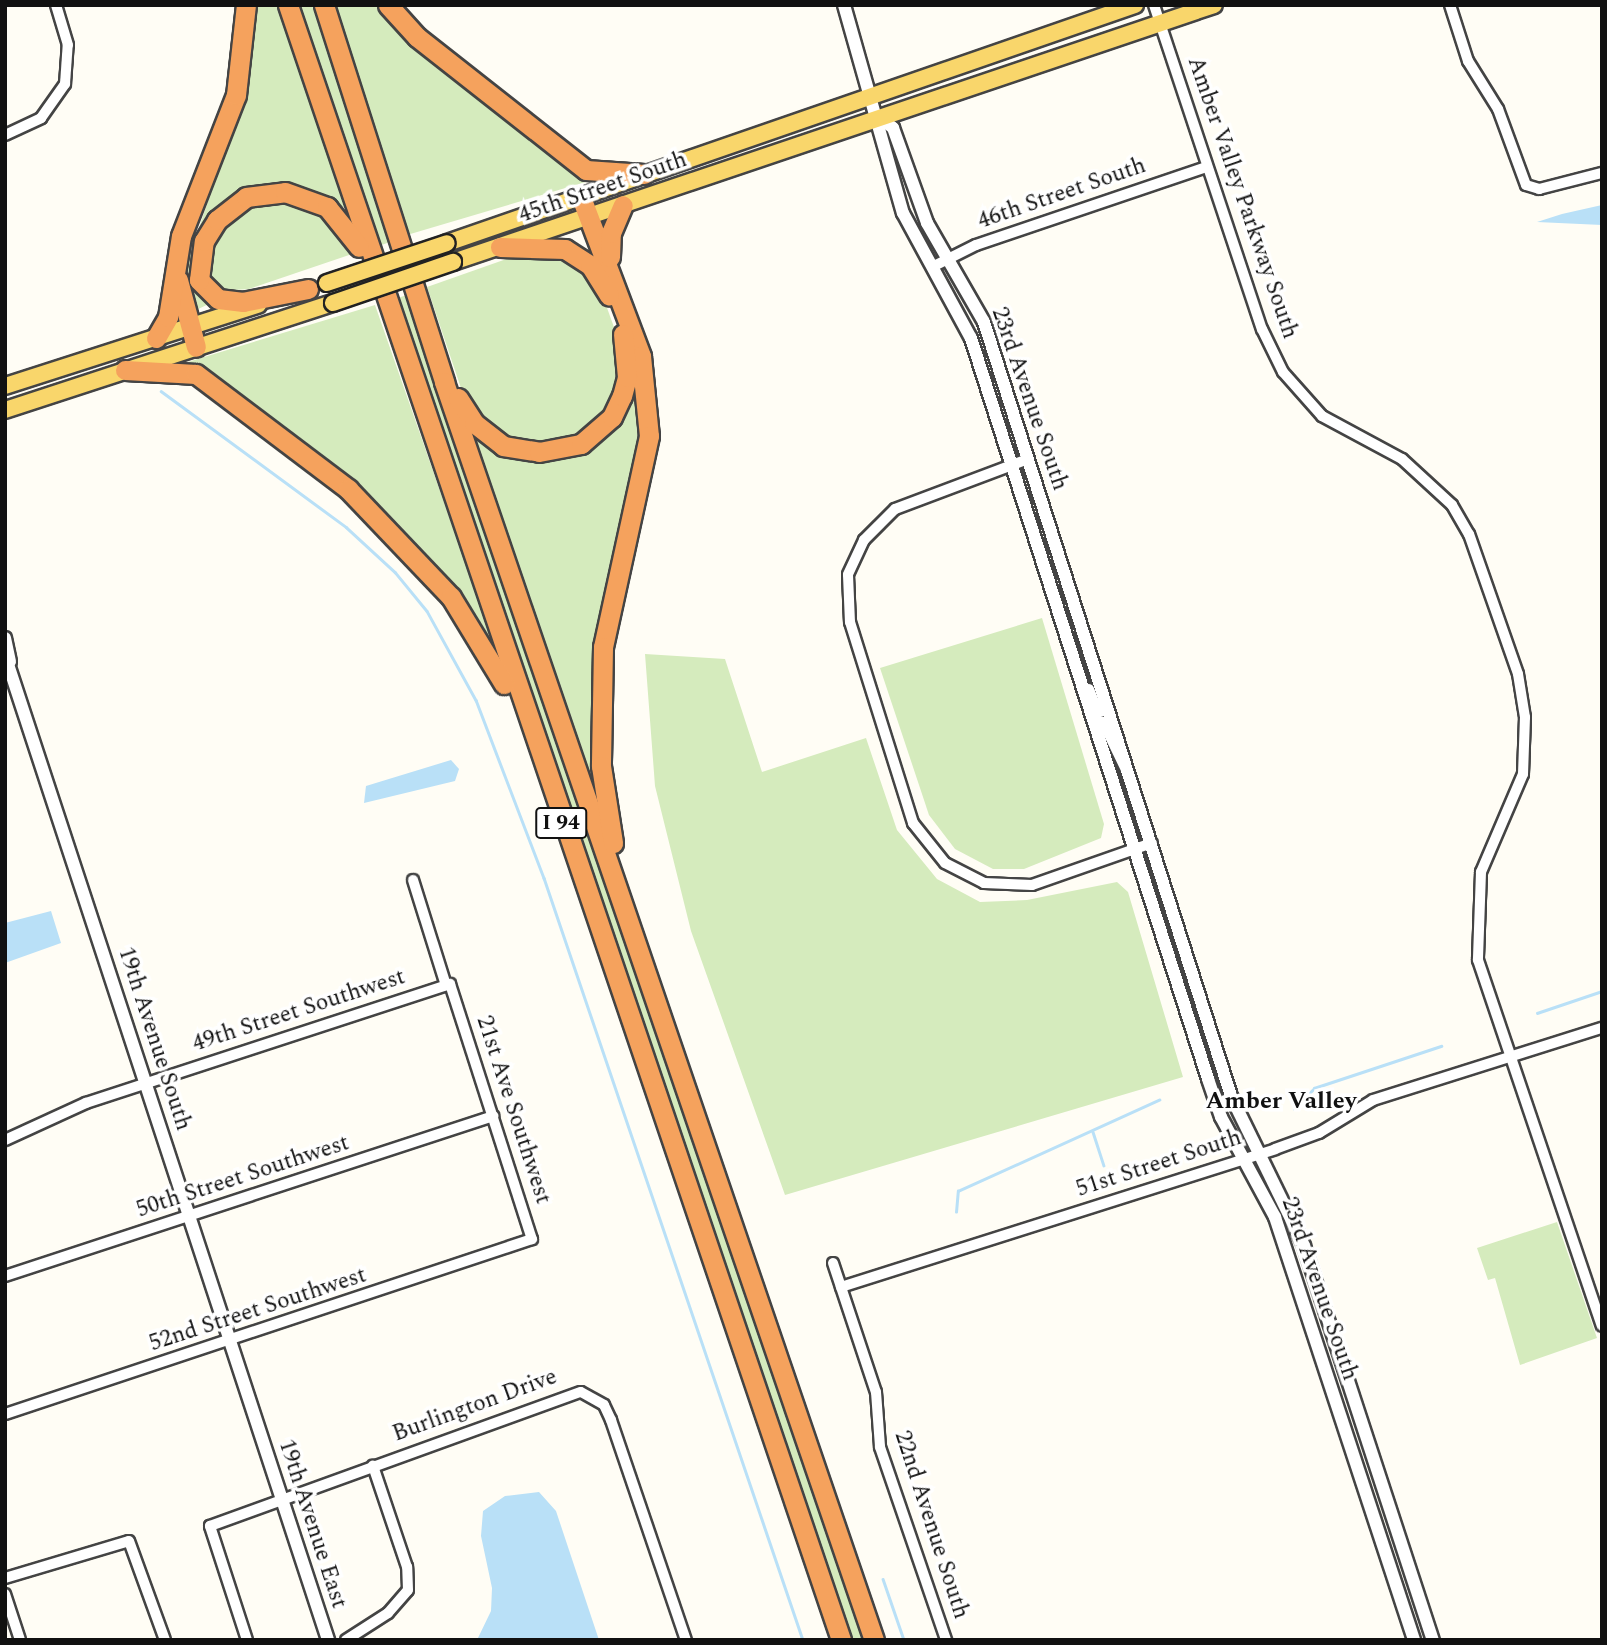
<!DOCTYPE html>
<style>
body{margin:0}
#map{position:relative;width:1607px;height:1645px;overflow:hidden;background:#fffdf5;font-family:Spectral,serif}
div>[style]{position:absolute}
.green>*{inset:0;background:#d5ebbd}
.water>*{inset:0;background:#b9e0f7}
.stream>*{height:2.5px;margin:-1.25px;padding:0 1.25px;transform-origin:1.25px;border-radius:1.25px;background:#b9e0f7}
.roads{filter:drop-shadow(2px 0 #444) drop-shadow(-2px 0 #444) drop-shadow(0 2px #444) drop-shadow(0 -2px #444)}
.minor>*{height:10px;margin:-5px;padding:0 5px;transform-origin:5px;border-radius:5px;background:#fff}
.tertiary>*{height:12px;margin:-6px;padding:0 6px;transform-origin:6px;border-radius:6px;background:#fff}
.primary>*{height:16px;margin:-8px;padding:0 8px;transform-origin:8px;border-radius:8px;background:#f9d66b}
.motorway>*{height:19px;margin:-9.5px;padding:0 9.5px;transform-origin:9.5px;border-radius:9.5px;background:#f5a25d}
.bridges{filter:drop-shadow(2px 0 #222) drop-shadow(-2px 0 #222) drop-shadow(0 2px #222) drop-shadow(0 -2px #222)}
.primary-bridge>*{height:16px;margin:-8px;padding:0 8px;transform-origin:8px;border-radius:8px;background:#f9d66b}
span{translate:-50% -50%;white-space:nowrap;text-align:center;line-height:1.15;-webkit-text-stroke:7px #fff;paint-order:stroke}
.shield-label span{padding:2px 5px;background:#fff;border:2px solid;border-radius:5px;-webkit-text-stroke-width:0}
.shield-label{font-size:21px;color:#111;font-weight:700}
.street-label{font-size:23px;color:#111}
.neighbourhood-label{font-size:24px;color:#111;font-weight:700}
.frame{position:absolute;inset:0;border:7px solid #111;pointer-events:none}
</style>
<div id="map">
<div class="green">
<div style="clip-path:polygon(252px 5px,280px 5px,346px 208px,273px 185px,200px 236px,213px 302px,194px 311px,187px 264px,236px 117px)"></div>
<div style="clip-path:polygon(295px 5px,312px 5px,390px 242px,373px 248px)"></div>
<div style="clip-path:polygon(334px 5px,381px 5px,589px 181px,407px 235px)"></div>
<div style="clip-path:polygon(256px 200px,311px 203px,355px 253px,249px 289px,217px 291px,206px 278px,214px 231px)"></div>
<div style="clip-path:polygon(564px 253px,598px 283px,619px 341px,620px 387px,597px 424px,560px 446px,508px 443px,467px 406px,427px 287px,518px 255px)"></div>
<div style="clip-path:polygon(407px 295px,866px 1640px,849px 1640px,391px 300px)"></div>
<div style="clip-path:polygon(375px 305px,495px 648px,489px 651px,426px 558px,178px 365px)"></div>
<div style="clip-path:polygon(632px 370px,643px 422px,621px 539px,598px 783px,591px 787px,473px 437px,583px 448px)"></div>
<div style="clip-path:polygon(1042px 618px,1104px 824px,1101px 838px,1024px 869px,993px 869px,955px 849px,929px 815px,880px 668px)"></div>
<div style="clip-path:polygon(645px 654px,725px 659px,762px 772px,866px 738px,897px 830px,937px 879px,980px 902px,1027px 900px,1117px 882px,1128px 892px,1183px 1077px,785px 1195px,691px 931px,655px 786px)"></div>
<div style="clip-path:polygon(1557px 1222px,1597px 1338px,1520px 1365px,1495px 1278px,1488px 1280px,1477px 1248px)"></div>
</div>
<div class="water">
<div style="clip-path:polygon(1602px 205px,1602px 225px,1537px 222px,1562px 214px)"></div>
<div style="clip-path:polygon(451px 760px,459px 769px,455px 781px,364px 803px,366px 786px)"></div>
<div style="clip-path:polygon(51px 911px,61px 943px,5px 963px,5px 923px)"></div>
<div style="clip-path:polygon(539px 1492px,556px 1511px,599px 1640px,477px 1640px,491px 1611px,492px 1588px,481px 1536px,483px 1511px,505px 1496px)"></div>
</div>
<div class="stream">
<div style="left:161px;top:391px;width:230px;rotate:36.3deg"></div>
<div style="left:346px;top:527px;width:67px;rotate:42.6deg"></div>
<div style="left:395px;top:572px;width:50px;rotate:50.6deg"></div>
<div style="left:427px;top:611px;width:102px;rotate:61.2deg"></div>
<div style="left:476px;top:700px;width:191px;rotate:69.1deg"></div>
<div style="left:544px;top:878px;width:805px;rotate:71.23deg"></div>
<div style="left:1537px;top:1013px;width:69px;rotate:-18.7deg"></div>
<div style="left:1294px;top:1109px;width:29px;rotate:-46deg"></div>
<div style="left:1314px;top:1088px;width:134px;rotate:-18.3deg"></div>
<div style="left:1093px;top:1132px;width:35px;rotate:72deg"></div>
<div style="left:956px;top:1212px;width:21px;rotate:-85deg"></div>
<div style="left:958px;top:1191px;width:221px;rotate:-24.4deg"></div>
<div style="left:883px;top:1579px;width:65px;rotate:71deg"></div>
</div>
<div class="roads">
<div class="minor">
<div style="left:1154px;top:5px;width:342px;rotate:71.6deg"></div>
<div style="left:1262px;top:329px;width:48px;rotate:64deg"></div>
<div style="left:1283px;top:372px;width:59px;rotate:48.4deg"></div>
<div style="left:1322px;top:416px;width:91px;rotate:28.3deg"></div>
<div style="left:1402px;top:459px;width:68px;rotate:42.6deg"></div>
<div style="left:1452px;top:505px;width:34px;rotate:60deg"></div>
<div style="left:1469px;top:534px;width:148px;rotate:70.7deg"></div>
<div style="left:1518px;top:674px;width:44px;rotate:80.8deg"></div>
<div style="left:1525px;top:717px;width:57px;rotate:92deg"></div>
<div style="left:1523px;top:774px;width:107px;rotate:113.2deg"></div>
<div style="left:1481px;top:872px;width:88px;rotate:92deg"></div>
<div style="left:1478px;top:960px;width:386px;rotate:71.3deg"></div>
<div style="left:1450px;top:5px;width:59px;rotate:72.2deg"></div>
<div style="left:1468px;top:61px;width:57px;rotate:58deg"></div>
<div style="left:1498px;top:109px;width:81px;rotate:69.8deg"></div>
<div style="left:1526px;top:185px;width:14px;rotate:17deg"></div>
<div style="left:1539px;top:189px;width:65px;rotate:-14.3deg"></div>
<div style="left:5px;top:135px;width:40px;rotate:-25deg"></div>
<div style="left:41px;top:118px;width:42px;rotate:-54.8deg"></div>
<div style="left:65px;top:84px;width:39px;rotate:-86deg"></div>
<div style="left:68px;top:45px;width:42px;rotate:-106.7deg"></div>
<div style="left:932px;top:267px;width:49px;rotate:-26.6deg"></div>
<div style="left:976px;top:245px;width:244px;rotate:-18.7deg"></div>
<div style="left:1028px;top:459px;width:142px;rotate:159.4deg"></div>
<div style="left:895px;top:509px;width:44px;rotate:135deg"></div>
<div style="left:864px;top:540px;width:38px;rotate:115deg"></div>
<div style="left:848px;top:575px;width:47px;rotate:87.6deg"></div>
<div style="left:850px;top:622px;width:211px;rotate:72.6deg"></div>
<div style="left:913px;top:823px;width:51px;rotate:51.3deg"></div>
<div style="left:945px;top:863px;width:44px;rotate:27.1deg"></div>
<div style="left:984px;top:883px;width:48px;rotate:2.4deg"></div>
<div style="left:1032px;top:885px;width:127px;rotate:-19.3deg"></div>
<div style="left:1089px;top:689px;width:24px;rotate:68deg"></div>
<div style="left:1098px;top:711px;width:11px"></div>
<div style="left:1094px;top:719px;width:9px;rotate:18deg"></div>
<div style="left:1103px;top:722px;width:58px;rotate:64.3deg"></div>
<div style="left:413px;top:880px;width:110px;rotate:72.6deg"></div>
<div style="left:5px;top:1140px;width:89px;rotate:-24.6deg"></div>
<div style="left:86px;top:1103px;width:383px;rotate:-18.1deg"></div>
<div style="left:450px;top:984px;width:268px;rotate:72.2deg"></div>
<div style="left:532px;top:1239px;width:555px;rotate:161.63deg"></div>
<div style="left:833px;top:1263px;width:136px;rotate:71.6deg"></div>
<div style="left:876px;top:1392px;width:55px;rotate:85.8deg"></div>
<div style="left:880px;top:1447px;width:204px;rotate:71.1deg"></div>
<div style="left:5px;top:1276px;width:514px;rotate:-18.15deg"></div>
<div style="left:841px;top:1287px;width:455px;rotate:-17.6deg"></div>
<div style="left:1275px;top:1149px;width:47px;rotate:-20deg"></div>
<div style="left:1319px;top:1133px;width:63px;rotate:-31.4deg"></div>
<div style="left:1373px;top:1100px;width:240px;rotate:-17.5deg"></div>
<div style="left:5px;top:1578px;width:129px;rotate:-16.6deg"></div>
<div style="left:129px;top:1541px;width:105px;rotate:70deg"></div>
<div style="left:5px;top:1594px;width:48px;rotate:71.9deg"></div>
<div style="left:247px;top:1640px;width:120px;rotate:-108deg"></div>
<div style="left:210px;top:1526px;width:394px;rotate:-19.9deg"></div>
<div style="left:581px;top:1392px;width:26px;rotate:29deg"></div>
<div style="left:604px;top:1405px;width:17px;rotate:65deg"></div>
<div style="left:611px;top:1420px;width:232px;rotate:71.2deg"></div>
<div style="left:346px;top:1640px;width:50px;rotate:-32.7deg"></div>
<div style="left:388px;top:1613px;width:30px;rotate:-49deg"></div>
<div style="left:408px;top:1590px;width:23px;rotate:-92deg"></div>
<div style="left:407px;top:1567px;width:107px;rotate:-108.6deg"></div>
</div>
<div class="tertiary">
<div style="left:844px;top:5px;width:216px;rotate:74.2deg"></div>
<div style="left:903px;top:213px;width:142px;rotate:61.5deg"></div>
<div style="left:971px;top:338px;width:778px;rotate:72.26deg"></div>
<div style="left:1208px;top:1079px;width:40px;rotate:71.1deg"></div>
<div style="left:1221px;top:1117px;width:114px;rotate:61.6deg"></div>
<div style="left:1275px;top:1217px;width:445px;rotate:71.8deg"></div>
<div style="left:879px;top:117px;width:18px;rotate:38deg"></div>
<div style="left:893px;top:128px;width:101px;rotate:70.3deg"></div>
<div style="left:927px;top:223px;width:114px;rotate:60.1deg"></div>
<div style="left:984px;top:322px;width:812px;rotate:72.3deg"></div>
<div style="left:1231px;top:1096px;width:167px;rotate:64deg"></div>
<div style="left:1304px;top:1246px;width:415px;rotate:71.9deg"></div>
<div style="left:5px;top:638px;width:24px;rotate:78deg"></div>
<div style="left:5px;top:655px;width:1037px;rotate:71.84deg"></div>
</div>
<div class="primary">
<div style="left:447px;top:243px;width:728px;rotate:-19.08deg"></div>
<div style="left:453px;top:262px;width:803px;rotate:-18.66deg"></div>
<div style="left:5px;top:386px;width:266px;rotate:-17.8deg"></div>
<div style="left:5px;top:410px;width:345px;rotate:-18.1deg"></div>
</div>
<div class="motorway">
<div style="left:288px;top:5px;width:1726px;rotate:71.31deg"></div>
<div style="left:324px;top:5px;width:396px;rotate:72.3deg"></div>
<div style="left:444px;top:382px;width:1329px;rotate:71.13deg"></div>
<div style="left:388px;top:5px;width:43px;rotate:47.8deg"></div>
<div style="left:417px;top:37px;width:215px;rotate:38.2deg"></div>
<div style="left:586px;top:170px;width:58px;rotate:3.9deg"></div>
<div style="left:581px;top:197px;width:170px;rotate:69.3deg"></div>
<div style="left:641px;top:356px;width:80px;rotate:84.3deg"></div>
<div style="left:649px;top:436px;width:216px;rotate:102.3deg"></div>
<div style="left:603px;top:647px;width:119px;rotate:91deg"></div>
<div style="left:601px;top:766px;width:78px;rotate:81.1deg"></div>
<div style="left:500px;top:247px;width:65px;rotate:1.8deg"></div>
<div style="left:565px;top:249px;width:30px;rotate:33deg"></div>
<div style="left:590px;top:265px;width:36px;rotate:58deg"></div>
<div style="left:610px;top:257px;width:24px;rotate:-88deg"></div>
<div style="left:611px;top:233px;width:30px;rotate:-67deg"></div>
<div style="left:178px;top:280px;width:69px;rotate:75deg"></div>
<div style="left:308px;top:289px;width:66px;rotate:168.7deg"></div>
<div style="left:243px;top:302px;width:25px;rotate:-173deg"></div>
<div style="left:218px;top:299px;width:27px;rotate:-135deg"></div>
<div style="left:199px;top:280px;width:39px;rotate:-83deg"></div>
<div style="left:204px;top:241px;width:25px;rotate:-58deg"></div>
<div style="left:217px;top:220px;width:37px;rotate:-38deg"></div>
<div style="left:246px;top:197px;width:39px;rotate:-7deg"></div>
<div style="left:285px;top:192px;width:45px;rotate:19.7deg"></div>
<div style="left:327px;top:207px;width:51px;rotate:51.3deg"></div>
<div style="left:156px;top:338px;width:24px;rotate:-60deg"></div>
<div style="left:168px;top:317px;width:82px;rotate:-80.9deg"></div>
<div style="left:181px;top:236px;width:151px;rotate:-68.7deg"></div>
<div style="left:236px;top:95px;width:91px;rotate:-83.7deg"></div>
<div style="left:125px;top:370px;width:71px;rotate:3.2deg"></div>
<div style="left:196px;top:374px;width:191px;rotate:37.1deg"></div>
<div style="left:348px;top:489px;width:149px;rotate:46.4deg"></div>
<div style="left:451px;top:597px;width:102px;rotate:58.7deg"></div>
<div style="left:458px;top:398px;width:30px;rotate:57deg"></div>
<div style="left:474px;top:423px;width:37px;rotate:38deg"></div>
<div style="left:503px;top:446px;width:36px;rotate:9deg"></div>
<div style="left:539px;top:452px;width:43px;rotate:-10.8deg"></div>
<div style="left:581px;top:444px;width:41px;rotate:-41.1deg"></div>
<div style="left:612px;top:417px;width:23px;rotate:-65deg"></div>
<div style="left:622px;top:396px;width:20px;rotate:-75deg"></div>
<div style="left:627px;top:377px;width:43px;rotate:-95.3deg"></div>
</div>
</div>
<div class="bridges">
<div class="primary-bridge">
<div style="left:327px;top:283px;width:126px;rotate:-18.4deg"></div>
<div style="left:333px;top:303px;width:127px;rotate:-18.9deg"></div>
</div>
</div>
<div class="shield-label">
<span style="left:561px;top:823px">I 94</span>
</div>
<div class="street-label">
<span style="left:603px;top:188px;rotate:-19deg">45th Street South</span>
<span style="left:1062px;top:194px;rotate:-19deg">46th Street South</span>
<span style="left:1242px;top:198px;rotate:71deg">Amber Valley Parkway South</span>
<span style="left:1029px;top:399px;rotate:71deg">23rd Avenue South</span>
<span style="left:299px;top:1011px;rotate:-18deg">49th Street Southwest</span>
<span style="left:154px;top:1039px;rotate:72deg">19th Avenue South</span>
<span style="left:513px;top:1110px;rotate:72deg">21st Ave Southwest</span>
<span style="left:1159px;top:1164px;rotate:-18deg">51st Street South</span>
<span style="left:243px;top:1177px;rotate:-18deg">50th Street Southwest</span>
<span style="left:1319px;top:1289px;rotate:71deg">23rd Avenue South</span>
<span style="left:258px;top:1310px;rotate:-18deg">52nd Street Southwest</span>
<span style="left:475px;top:1406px;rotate:-20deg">Burlington Drive</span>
<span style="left:312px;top:1524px;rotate:72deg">19th Avenue East</span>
<span style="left:931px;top:1525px;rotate:72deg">22nd Avenue South</span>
</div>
<div class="neighbourhood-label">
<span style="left:1281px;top:1102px">Amber Valley</span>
</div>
<div class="frame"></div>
</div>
